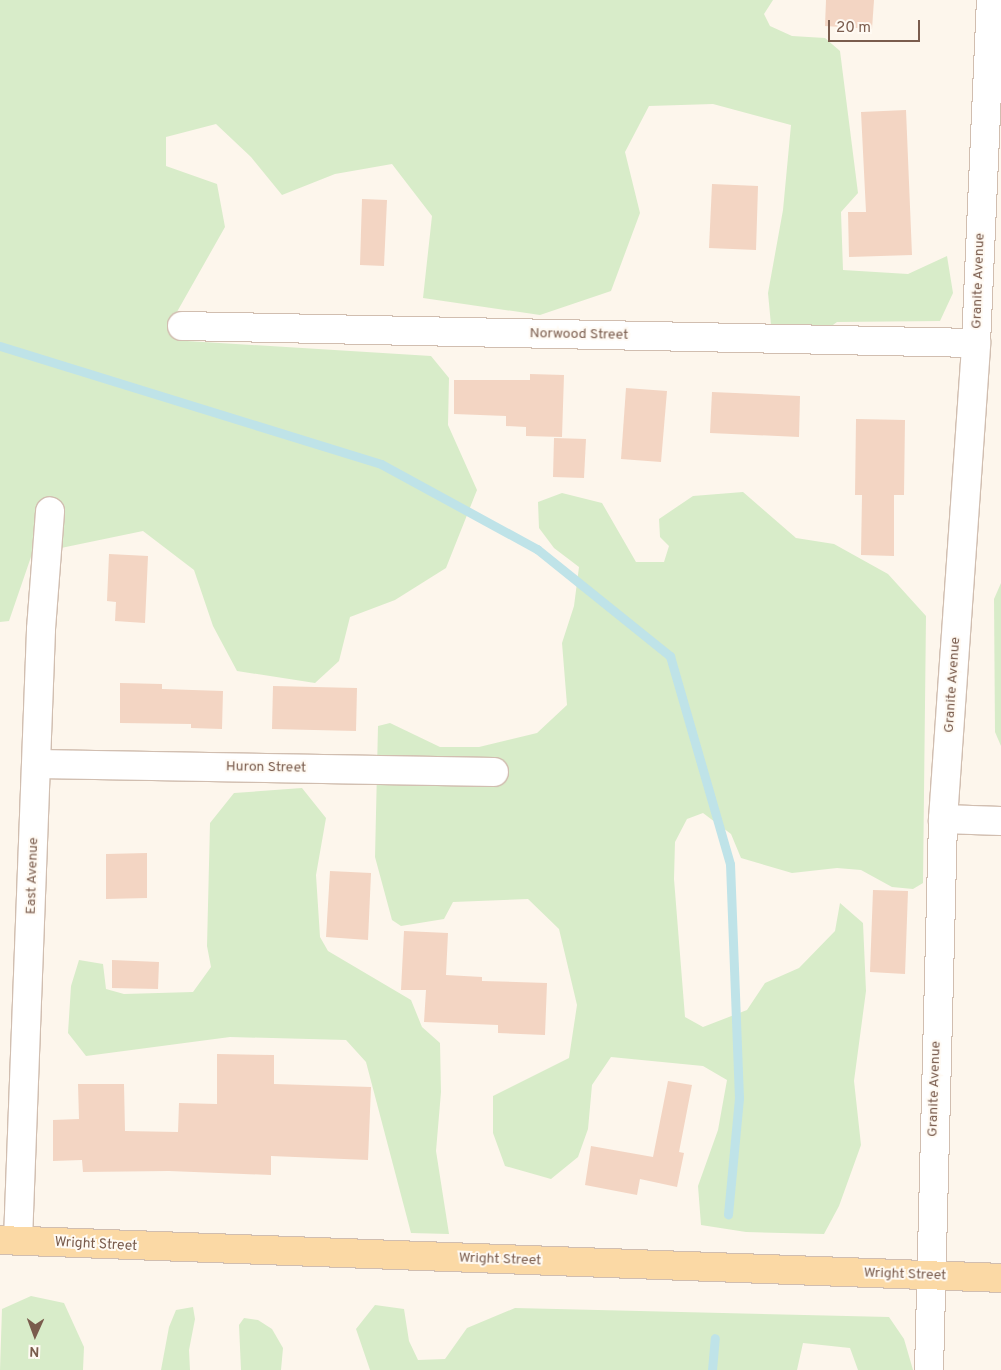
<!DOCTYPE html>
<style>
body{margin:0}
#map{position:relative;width:1001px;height:1370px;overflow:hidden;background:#fdf6ec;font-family:Overpass,sans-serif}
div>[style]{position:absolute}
.green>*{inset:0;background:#d8ecc9}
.stream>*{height:9px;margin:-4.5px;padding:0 4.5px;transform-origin:4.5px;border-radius:4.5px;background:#bfe3e8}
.building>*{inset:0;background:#f3d5c3}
.roads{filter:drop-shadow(1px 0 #d1beb0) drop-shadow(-1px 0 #d1beb0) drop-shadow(0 1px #d1beb0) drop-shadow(0 -1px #d1beb0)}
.minor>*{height:28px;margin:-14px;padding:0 14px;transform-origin:14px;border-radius:14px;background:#fff}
.major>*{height:28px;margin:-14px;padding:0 14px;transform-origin:14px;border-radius:14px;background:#fbd9a5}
span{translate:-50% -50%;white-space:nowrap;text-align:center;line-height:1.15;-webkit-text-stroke:4px #fffaf3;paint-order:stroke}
.street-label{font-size:14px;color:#7a5c4d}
.north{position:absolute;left:10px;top:1310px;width:50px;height:50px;-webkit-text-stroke:4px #fffaf3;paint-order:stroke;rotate:182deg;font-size:14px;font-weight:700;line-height:20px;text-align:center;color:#7a5c4d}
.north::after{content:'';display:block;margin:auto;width:18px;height:22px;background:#7a5c4d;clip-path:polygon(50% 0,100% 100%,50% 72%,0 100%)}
.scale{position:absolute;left:828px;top:20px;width:92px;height:22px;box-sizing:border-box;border:2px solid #7a5c4d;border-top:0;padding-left:6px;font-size:15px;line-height:18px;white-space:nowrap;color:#7a5c4d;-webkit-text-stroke:4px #fffaf3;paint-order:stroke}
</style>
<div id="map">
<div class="green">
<div style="clip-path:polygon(0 0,773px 0,764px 14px,770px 26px,792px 36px,825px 38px,840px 51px,858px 193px,841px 212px,843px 270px,908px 274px,947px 256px,953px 293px,940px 321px,837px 322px,822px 333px,797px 333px,771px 325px,768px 293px,783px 210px,791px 125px,713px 104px,649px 106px,625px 152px,640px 213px,611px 291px,540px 315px,423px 298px,432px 216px,392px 164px,335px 174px,282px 195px,251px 157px,216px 124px,166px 137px,166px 166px,217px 184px,225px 227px,169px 326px,187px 341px,431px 356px,449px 378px,448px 425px,477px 490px,446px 568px,395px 600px,350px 617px,339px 661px,315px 683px,237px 671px,213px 626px,194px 570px,143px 531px,32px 554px,9px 621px,0 622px)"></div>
<div style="clip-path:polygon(743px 492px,796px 538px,834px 544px,888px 574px,926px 616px,923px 883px,913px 889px,892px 887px,861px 870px,837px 868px,792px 873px,741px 858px,731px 834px,703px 813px,687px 819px,675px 842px,674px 879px,685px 1017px,703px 1027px,747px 1010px,765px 983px,799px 968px,835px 931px,840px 903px,863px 923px,866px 991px,854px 1081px,861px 1145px,839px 1206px,824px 1234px,746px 1232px,701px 1225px,698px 1186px,718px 1130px,727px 1080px,703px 1066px,611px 1057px,592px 1085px,588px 1129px,578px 1157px,551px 1179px,505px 1166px,493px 1133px,493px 1096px,569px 1058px,577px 1005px,559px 929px,528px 899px,453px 902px,444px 919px,401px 926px,392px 920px,375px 857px,378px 726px,390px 723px,440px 747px,479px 747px,537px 733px,567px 705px,562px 643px,574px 606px,579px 567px,554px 548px,539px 528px,538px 502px,562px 493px,602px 503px,636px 562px,664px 562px,669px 546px,660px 537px,659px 519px,693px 496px)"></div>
<div style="clip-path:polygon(1001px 583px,1001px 746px,995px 732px,994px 599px)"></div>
<div style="clip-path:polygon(302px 788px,326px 818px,316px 875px,320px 937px,328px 951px,411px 1000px,422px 1027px,440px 1043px,441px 1092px,436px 1151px,449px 1234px,411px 1233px,366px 1062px,346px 1040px,230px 1037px,86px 1056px,68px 1033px,71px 986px,79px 960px,103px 964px,106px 989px,124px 994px,193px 992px,211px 967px,207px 946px,210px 823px,234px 793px)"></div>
<div style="clip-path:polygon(31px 1296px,64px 1303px,84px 1347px,83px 1370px,0 1370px,2px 1309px)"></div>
<div style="clip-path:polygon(375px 1305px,404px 1309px,409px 1341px,418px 1360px,445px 1359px,467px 1328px,515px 1308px,889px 1317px,904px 1339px,913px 1370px,858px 1370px,850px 1348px,803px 1343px,797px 1370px,370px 1370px,356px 1329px)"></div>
<div style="clip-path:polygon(193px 1307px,195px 1319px,189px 1350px,190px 1370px,161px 1370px,169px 1327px,176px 1310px)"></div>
<div style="clip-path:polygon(244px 1318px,258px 1320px,272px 1329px,283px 1348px,281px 1370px,241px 1370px,239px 1325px)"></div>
</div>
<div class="stream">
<div style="left:0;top:346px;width:399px;rotate:17.2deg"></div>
<div style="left:381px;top:464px;width:178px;rotate:28.6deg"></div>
<div style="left:537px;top:549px;width:171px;rotate:38.8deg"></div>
<div style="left:670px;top:656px;width:216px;rotate:73.9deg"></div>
<div style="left:730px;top:864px;width:234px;rotate:87.8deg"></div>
<div style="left:739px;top:1098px;width:117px;rotate:95.4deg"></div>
<div style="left:712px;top:1370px;width:32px;rotate:-85deg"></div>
</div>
<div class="building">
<div style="clip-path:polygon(826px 0,874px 0,872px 29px,825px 26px)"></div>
<div style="clip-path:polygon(906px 110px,912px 255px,849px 257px,848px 212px,866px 212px,861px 112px)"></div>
<div style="clip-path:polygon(712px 184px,758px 186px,756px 250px,709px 248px)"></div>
<div style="clip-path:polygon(362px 199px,387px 200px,384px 266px,360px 265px)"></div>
<div style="clip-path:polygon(530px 374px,564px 375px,562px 437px,526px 436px,526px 427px,506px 426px,506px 416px,454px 414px,454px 380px,530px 380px)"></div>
<div style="clip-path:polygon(626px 388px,667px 391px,661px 462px,621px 459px)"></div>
<div style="clip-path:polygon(712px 392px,800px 396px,799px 437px,710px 433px)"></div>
<div style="clip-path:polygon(856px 419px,905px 420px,904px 495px,894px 495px,894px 556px,861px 555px,862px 495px,855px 495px)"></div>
<div style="clip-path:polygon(554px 438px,586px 439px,584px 478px,553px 477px)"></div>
<div style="clip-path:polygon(109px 554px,148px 556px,145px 623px,115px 621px,116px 602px,107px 601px)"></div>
<div style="clip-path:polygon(120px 683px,162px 684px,162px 689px,223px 691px,222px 729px,191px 728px,191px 724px,120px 723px)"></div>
<div style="clip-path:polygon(273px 686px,357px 688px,356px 731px,272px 729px)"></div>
<div style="clip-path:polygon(147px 853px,147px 898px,106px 899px,106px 854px)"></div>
<div style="clip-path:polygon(330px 871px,371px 873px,368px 940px,326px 937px)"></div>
<div style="clip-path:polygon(873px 890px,908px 891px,905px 974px,870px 972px)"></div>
<div style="clip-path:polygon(404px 931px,448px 933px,446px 975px,482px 977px,482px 981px,547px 983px,545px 1035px,498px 1033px,498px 1025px,424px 1022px,426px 990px,401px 990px)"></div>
<div style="clip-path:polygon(112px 960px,159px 962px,158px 989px,112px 988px)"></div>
<div style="clip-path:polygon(217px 1054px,274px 1055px,274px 1084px,371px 1087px,368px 1160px,271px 1156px,271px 1175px,169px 1171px,83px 1172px,82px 1160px,53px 1161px,53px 1120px,79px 1119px,78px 1084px,124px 1084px,125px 1131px,178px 1132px,179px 1103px,217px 1104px)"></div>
<div style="clip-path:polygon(668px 1081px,692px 1085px,679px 1152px,684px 1153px,677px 1187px,640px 1179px,637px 1195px,585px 1185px,591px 1146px,653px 1157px)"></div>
</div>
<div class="roads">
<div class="minor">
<div style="left:182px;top:326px;width:794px;rotate:1.23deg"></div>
<div style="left:38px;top:764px;width:456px;rotate:1deg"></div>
<div style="left:943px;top:819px;width:58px;rotate:2deg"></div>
<div style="left:18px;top:1240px;width:611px;rotate:-87.84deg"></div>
<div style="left:41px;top:629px;width:118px;rotate:-85.6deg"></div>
<div style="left:929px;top:1370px;width:551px;rotate:-88.54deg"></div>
<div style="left:943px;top:819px;width:477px;rotate:-86deg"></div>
<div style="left:976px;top:343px;width:343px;rotate:-87.5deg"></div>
</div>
<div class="major">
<div style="left:0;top:1240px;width:1002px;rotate:2.17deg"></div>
</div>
</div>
<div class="street-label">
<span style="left:979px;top:281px;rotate:-88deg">Granite Avenue</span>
<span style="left:579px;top:335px;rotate:1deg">Norwood Street</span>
<span style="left:953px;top:685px;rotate:-86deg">Granite Avenue</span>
<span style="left:266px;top:768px;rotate:1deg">Huron Street</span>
<span style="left:33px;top:876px;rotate:-88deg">East Avenue</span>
<span style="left:935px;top:1089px;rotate:-88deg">Granite Avenue</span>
<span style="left:96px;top:1245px;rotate:3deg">Wright Street</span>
<span style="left:500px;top:1260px;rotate:2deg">Wright Street</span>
<span style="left:905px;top:1275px;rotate:2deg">Wright Street</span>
</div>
<div class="north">N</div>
<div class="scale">20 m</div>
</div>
